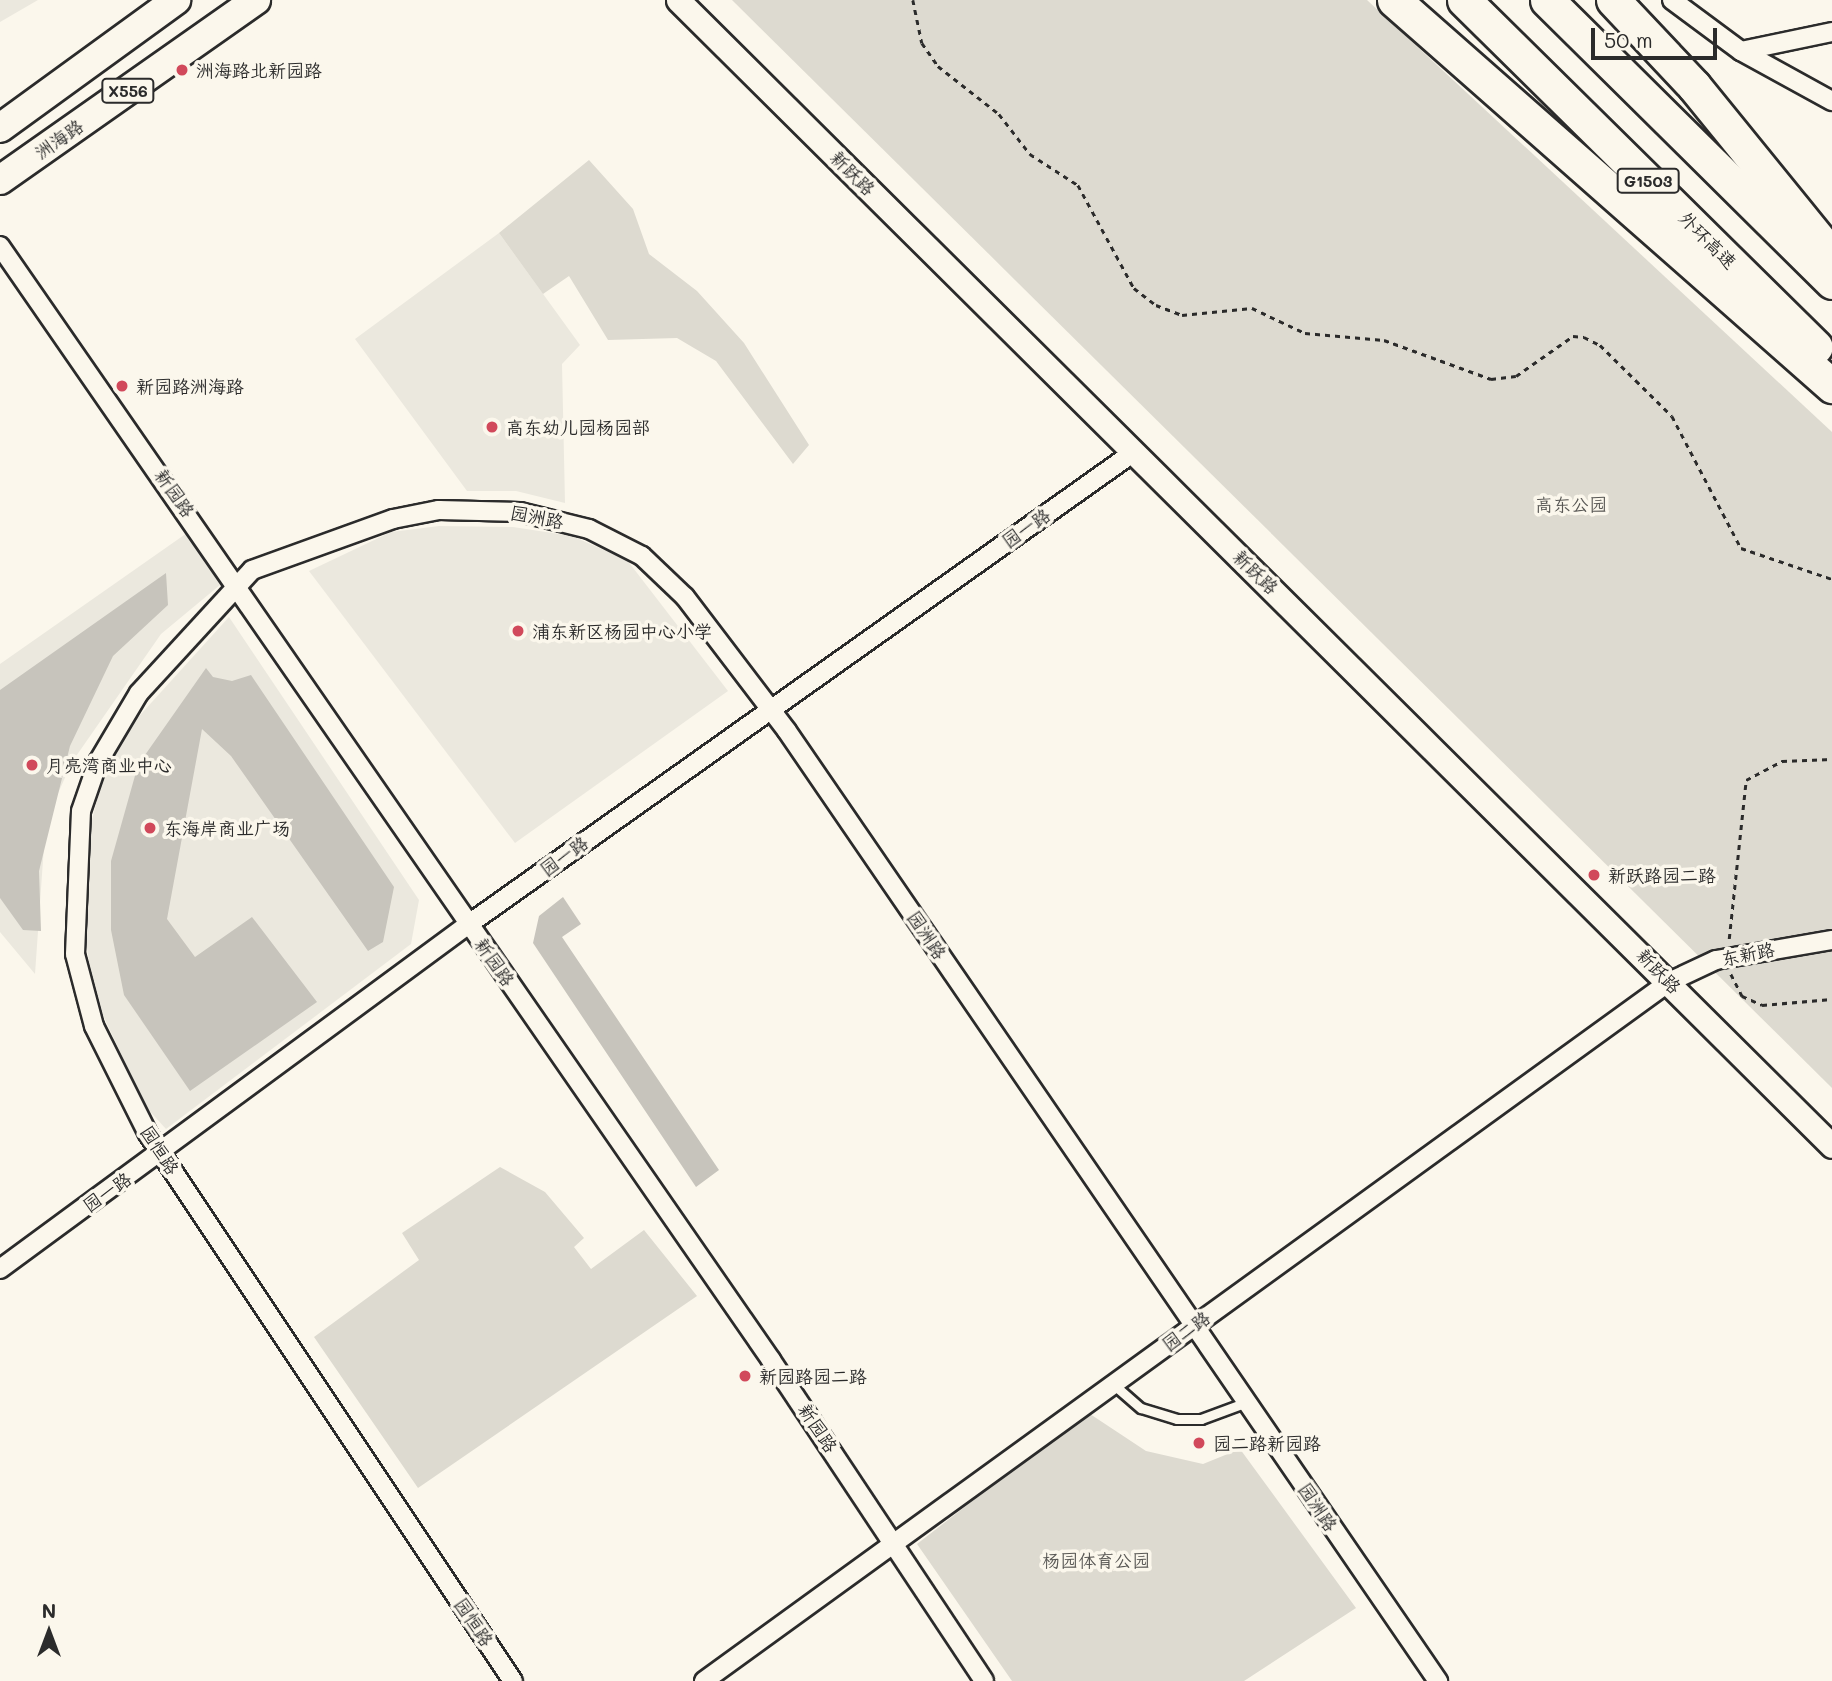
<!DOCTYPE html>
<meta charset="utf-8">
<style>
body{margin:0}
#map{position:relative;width:1832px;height:1681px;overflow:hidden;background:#fbf7ec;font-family:Mali,"LXGW WenKai TC",sans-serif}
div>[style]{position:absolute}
.built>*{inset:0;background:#ebe8de}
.green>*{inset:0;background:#dddad0}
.building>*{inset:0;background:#c7c4bc}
.path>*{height:2.5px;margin-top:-1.25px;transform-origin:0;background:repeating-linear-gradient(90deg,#2b2b2b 0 5px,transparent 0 10px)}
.roads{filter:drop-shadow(2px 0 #2b2b2b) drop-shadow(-2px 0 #2b2b2b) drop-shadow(0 2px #2b2b2b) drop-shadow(0 -2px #2b2b2b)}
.service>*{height:9px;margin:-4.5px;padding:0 4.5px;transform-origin:4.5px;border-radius:4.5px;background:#fbf7ec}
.minor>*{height:18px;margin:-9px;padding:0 9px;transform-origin:9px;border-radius:9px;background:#fbf7ec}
.tertiary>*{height:23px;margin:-11.5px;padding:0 11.5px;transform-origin:11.5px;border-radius:11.5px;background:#fbf7ec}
.primary>*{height:28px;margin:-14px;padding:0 14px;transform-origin:14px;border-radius:14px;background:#fbf7ec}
.motorway>*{height:33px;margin:-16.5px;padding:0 16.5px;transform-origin:16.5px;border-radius:16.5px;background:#fbf7ec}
.dots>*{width:19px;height:19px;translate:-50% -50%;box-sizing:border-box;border:4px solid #fbf7ec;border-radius:50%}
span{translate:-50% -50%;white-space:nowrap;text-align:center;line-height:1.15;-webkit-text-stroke:7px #fbf7ec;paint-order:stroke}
.shield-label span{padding:2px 5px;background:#fbf7ec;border:2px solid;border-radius:5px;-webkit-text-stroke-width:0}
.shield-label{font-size:16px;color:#2b2b2b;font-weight:700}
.poi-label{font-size:18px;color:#2b2b2b}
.left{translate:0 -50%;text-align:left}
.street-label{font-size:18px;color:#2b2b2b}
.park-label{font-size:18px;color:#585754}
.north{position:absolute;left:14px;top:1597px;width:70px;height:70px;-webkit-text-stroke:5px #fbf7ec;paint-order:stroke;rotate:0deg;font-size:19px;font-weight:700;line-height:28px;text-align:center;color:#2b2b2b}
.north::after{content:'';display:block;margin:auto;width:24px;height:32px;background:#2b2b2b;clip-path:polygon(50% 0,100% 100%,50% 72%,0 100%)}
.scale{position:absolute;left:1591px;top:28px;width:126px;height:32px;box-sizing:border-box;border:4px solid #2b2b2b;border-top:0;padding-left:9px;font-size:21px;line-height:24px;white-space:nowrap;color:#2b2b2b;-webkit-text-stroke:5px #fbf7ec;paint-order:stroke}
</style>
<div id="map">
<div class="built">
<div style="clip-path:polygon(0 0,38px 0,0 22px)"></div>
<div style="clip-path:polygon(499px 233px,580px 345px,562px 364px,565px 503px,516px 491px,467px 491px,355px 339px)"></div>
<div style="clip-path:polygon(439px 526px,513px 527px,572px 536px,627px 560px,728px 691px,515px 843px,309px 571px,391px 532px)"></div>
<div style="clip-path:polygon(187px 533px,220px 585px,161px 634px,72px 762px,51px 809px,44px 846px,35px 974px,0 932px,0 664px)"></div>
<div style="clip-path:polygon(229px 617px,419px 900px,411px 944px,166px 1129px,146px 1107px,93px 994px,82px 908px,88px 836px,102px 780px,132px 724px)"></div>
</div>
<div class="green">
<div style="clip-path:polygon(732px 0,1367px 0,1832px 432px,1832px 1088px)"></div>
<div style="clip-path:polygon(589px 160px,633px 209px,649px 254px,697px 291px,744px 343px,809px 445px,793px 464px,716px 361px,677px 338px,608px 340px,569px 276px,543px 294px,499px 233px)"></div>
<div style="clip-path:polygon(500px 1167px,545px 1192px,584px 1238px,574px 1247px,591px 1269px,644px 1230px,697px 1296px,418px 1488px,314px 1337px,419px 1260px,402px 1233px)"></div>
<div style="clip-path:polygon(1087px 1412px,1146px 1451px,1203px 1464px,1240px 1449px,1356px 1608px,1244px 1681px,1012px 1681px,917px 1544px)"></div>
</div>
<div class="building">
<div style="clip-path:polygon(166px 573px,168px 605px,113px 656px,70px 746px,39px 871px,41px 931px,23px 930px,0 898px,0 690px)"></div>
<div style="clip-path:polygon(206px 668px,213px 677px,232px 681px,251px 675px,394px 887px,383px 942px,368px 951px,231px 756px,202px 729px,167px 919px,195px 957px,252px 917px,317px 1002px,190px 1091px,124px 995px,111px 930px,111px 861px,138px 765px)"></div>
<div style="clip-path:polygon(563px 897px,581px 924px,562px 937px,719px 1170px,696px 1187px,533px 943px,539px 916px)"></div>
</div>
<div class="path">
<div style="left:913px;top:0;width:44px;rotate:78.2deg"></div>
<div style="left:922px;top:43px;width:28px;rotate:55deg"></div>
<div style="left:938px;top:66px;width:78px;rotate:38.2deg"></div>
<div style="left:999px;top:114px;width:51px;rotate:52.2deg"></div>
<div style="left:1030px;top:154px;width:57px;rotate:32.9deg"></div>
<div style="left:1078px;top:185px;width:117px;rotate:61.5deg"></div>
<div style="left:1134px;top:288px;width:28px;rotate:38deg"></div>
<div style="left:1156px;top:305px;width:28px;rotate:21deg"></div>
<div style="left:1182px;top:315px;width:70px;rotate:-5.7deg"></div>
<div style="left:1252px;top:308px;width:59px;rotate:25.3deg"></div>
<div style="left:1305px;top:333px;width:79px;rotate:5.1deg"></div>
<div style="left:1384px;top:340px;width:114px;rotate:20deg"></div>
<div style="left:1491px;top:379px;width:25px;rotate:-7deg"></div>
<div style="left:1516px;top:376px;width:70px;rotate:-35.1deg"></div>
<div style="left:1573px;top:336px;width:11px;rotate:5deg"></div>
<div style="left:1584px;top:337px;width:18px;rotate:27deg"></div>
<div style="left:1600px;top:345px;width:101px;rotate:44.6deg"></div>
<div style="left:1672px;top:416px;width:149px;rotate:62.4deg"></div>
<div style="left:1741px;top:548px;width:96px;rotate:18.8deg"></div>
<div style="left:1729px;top:939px;width:160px;rotate:-83.9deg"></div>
<div style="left:1746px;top:780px;width:41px;rotate:-27.8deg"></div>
<div style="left:1782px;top:761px;width:50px;rotate:-2.3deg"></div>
<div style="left:1731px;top:974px;width:25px;rotate:63deg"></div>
<div style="left:1742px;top:996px;width:22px;rotate:24deg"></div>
<div style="left:1762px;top:1005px;width:70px;rotate:-4.9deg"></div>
</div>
<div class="roads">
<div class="service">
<div style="left:1113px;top:1384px;width:37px;rotate:41deg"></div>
<div style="left:1141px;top:1408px;width:38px;rotate:17deg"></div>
<div style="left:1177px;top:1419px;width:24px"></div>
<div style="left:1201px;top:1419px;width:49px;rotate:-20.3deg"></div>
</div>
<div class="minor">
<div style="left:1672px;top:0;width:86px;rotate:36.5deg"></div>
<div style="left:1741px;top:51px;width:93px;rotate:-11.8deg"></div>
<div style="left:1741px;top:51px;width:104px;rotate:28.8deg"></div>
<div style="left:0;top:246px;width:1355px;rotate:55.31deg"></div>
<div style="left:771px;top:1360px;width:385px;rotate:56.4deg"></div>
<div style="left:0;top:1269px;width:582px;rotate:-36.34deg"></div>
<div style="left:469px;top:924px;width:815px;rotate:-35.37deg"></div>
<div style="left:513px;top:1681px;width:658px;rotate:-123.71deg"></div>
<div style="left:148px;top:1134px;width:121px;rotate:-116.6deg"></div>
<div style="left:94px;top:1026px;width:74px;rotate:-104.8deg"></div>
<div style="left:75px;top:954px;width:143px;rotate:-87.6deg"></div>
<div style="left:81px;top:811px;width:52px;rotate:-70.9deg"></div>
<div style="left:98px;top:762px;width:80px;rotate:-59.3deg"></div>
<div style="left:139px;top:693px;width:167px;rotate:-47.4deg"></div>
<div style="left:252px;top:570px;width:150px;rotate:-19.9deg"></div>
<div style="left:393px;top:519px;width:47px;rotate:-11.1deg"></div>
<div style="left:439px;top:510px;width:81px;rotate:1.4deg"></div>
<div style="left:520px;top:512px;width:71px;rotate:13.8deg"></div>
<div style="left:589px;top:529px;width:59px;rotate:27deg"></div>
<div style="left:642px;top:556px;width:59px;rotate:43.6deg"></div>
<div style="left:685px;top:597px;width:168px;rotate:52.7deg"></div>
<div style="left:787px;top:731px;width:1152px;rotate:55.58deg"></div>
<div style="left:704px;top:1681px;width:1192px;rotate:-35.92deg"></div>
<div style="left:1669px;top:982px;width:52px;rotate:-25.1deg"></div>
<div style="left:1716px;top:960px;width:118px;rotate:-9.8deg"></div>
</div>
<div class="tertiary">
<div style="left:678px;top:0;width:1626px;rotate:44.8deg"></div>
</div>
<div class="primary">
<div style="left:0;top:128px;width:218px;rotate:-36deg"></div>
<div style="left:0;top:180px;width:313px;rotate:-35.1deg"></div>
</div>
<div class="motorway">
<div style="left:1394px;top:0;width:584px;rotate:41.39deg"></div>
<div style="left:1464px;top:0;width:494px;rotate:44.6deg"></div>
<div style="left:1547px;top:0;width:401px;rotate:44.7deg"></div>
<div style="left:1613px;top:0;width:118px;rotate:46.7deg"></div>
<div style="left:1694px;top:86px;width:219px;rotate:50.9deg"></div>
</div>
</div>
<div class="dots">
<div style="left:182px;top:70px;background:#d1495b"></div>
<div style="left:122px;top:386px;background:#d1495b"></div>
<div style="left:492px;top:427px;background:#d1495b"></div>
<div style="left:518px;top:631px;background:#d1495b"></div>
<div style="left:32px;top:765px;background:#d1495b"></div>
<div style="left:150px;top:828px;background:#d1495b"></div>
<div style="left:1594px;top:875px;background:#d1495b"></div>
<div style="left:745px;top:1376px;background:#d1495b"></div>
<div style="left:1199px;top:1443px;background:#d1495b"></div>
</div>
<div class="shield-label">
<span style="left:128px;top:91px">X556</span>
<span style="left:1648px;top:181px">G1503</span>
</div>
<div class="poi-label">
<span class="left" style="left:196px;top:70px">洲海路北新园路</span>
<span class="left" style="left:136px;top:386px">新园路洲海路</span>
<span class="left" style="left:506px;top:427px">高东幼儿园杨园部</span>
<span class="left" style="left:532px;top:631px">浦东新区杨园中心小学</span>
<span class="left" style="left:46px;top:765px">月亮湾商业中心</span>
<span class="left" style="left:164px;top:828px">东海岸商业广场</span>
<span class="left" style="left:1608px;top:875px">新跃路园二路</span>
<span class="left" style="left:759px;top:1376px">新园路园二路</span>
<span class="left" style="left:1213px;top:1443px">园二路新园路</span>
</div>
<div class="street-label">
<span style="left:59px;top:139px;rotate:-35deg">洲海路</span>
<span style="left:853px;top:173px;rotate:45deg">新跃路</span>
<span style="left:1708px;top:240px;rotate:45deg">外环高速</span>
<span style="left:175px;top:493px;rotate:55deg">新园路</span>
<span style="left:537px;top:517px;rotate:11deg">园洲路</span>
<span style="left:1026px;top:528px;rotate:-35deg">园一路</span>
<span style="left:1256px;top:572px;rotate:44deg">新跃路</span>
<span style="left:564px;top:856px;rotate:-36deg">园一路</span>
<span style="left:927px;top:935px;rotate:56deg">园洲路</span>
<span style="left:1748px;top:954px;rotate:-11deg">东新路</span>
<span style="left:495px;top:962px;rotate:55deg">新园路</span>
<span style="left:1659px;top:971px;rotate:46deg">新跃路</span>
<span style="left:160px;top:1150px;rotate:57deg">园恒路</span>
<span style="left:107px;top:1192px;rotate:-35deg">园一路</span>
<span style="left:1186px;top:1331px;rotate:-36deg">园二路</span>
<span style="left:818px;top:1428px;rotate:56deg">新园路</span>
<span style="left:1318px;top:1507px;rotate:56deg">园洲路</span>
<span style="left:474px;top:1622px;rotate:56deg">园恒路</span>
</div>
<div class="park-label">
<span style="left:1571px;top:504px">高东公园</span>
<span style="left:1096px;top:1560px">杨园体育公园</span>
</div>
<div class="north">N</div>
<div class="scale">50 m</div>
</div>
